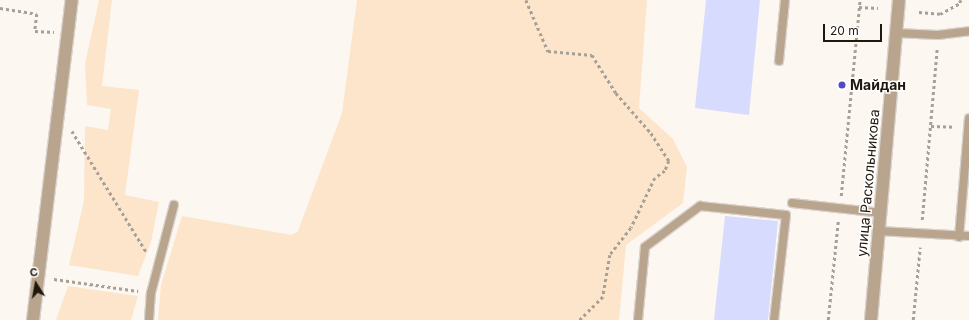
<!DOCTYPE html>
<meta charset="utf-8">
<style>
body{margin:0}
#map{position:relative;width:969px;height:320px;overflow:hidden;background:#fcf7f1;font-family:Inter,sans-serif}
div>[style]{position:absolute}
.green>*{inset:0;background:#fce5ca}
.building>*{inset:0;background:#d7dbfe}
.path>*{height:2.5px;margin-top:-1.25px;transform-origin:0;background:repeating-linear-gradient(90deg,#a7a099 0 3px,transparent 0 6px)}
.roads{filter:drop-shadow(1px 0 #d9d3cd) drop-shadow(-1px 0 #d9d3cd) drop-shadow(0 1px #d9d3cd) drop-shadow(0 -1px #d9d3cd)}
.service>*{height:8px;margin:-4px;padding:0 4px;transform-origin:4px;border-radius:4px;background:#b9a58e}
.pedestrian>*{height:12px;margin:-6px;padding:0 6px;transform-origin:6px;border-radius:6px;background:#b9a58e}
.tertiary>*{height:12px;margin:-6px;padding:0 6px;transform-origin:6px;border-radius:6px;background:#b9a58e}
.dots>*{width:11px;height:11px;translate:-50% -50%;box-sizing:border-box;border:2px solid #fff;border-radius:50%}
span{translate:-50% -50%;white-space:nowrap;text-align:center;line-height:1.15;-webkit-text-stroke:3px #fff;paint-order:stroke}
.poi-label{font-size:14px;color:#21180d;font-weight:700}
.left{translate:0 -50%;text-align:left}
.street-label{font-size:14px;color:#21180d}
.north{position:absolute;left:16px;top:264px;width:40px;height:40px;-webkit-text-stroke:3px #fff;paint-order:stroke;rotate:349deg;font-size:11px;font-weight:700;line-height:16px;text-align:center;color:#21180d}
.north::after{content:'';display:block;margin:auto;width:14px;height:18px;background:#21180d;clip-path:polygon(50% 0,100% 100%,50% 72%,0 100%)}
.scale{position:absolute;left:823px;top:24px;width:59px;height:18px;box-sizing:border-box;border:2px solid #21180d;border-top:0;padding-left:5px;font-size:12px;line-height:14px;white-space:nowrap;color:#21180d;-webkit-text-stroke:3px #fff;paint-order:stroke}
</style>
<div id="map">
<div class="green">
<div style="clip-path:polygon(99px 0,112px 0,102px 86px,139px 90px,125px 195px,159px 202px,151px 242px,138px 276px,69px 265px,84px 201px,85px 126px,108px 130px,111px 109px,87px 105px,85px 64px)"></div>
<div style="clip-path:polygon(357px 0,647px 0,639px 108px,673px 139px,687px 167px,683px 203px,626px 245px,619px 320px,158px 320px,161px 285px,182px 216px,292px 235px,298px 231px,342px 113px)"></div>
<div style="clip-path:polygon(68px 286px,138px 296px,131px 320px,56px 320px)"></div>
</div>
<div class="building">
<div style="clip-path:polygon(706px 0,760px 0,749px 115px,695px 108px)"></div>
<div style="clip-path:polygon(725px 216px,778px 221px,768px 320px,714px 320px)"></div>
</div>
<div class="path">
<div style="left:526px;top:0;width:56px;rotate:66.7deg"></div>
<div style="left:548px;top:51px;width:44px;rotate:5.2deg"></div>
<div style="left:592px;top:55px;width:45px;rotate:57.7deg"></div>
<div style="left:616px;top:93px;width:53px;rotate:48.8deg"></div>
<div style="left:651px;top:133px;width:33px;rotate:57deg"></div>
<div style="left:669px;top:161px;width:11px;rotate:112deg"></div>
<div style="left:665px;top:171px;width:12px;rotate:145deg"></div>
<div style="left:655px;top:178px;width:55px;rotate:115.6deg"></div>
<div style="left:631px;top:228px;width:34px;rotate:128deg"></div>
<div style="left:610px;top:255px;width:43px;rotate:99.5deg"></div>
<div style="left:603px;top:297px;width:33px;rotate:135deg"></div>
<div style="left:859px;top:7px;width:19px;rotate:3deg"></div>
<div style="left:0;top:8px;width:37px;rotate:9deg"></div>
<div style="left:37px;top:14px;width:17px;rotate:97deg"></div>
<div style="left:35px;top:31px;width:19px;rotate:3deg"></div>
<div style="left:919px;top:12px;width:21px;rotate:5deg"></div>
<div style="left:940px;top:14px;width:23px;rotate:-29deg"></div>
<div style="left:960px;top:3px;width:3px;rotate:-90deg"></div>
<div style="left:931px;top:126px;width:24px;rotate:2deg"></div>
<div style="left:72px;top:131px;width:143px;rotate:58.4deg"></div>
<div style="left:841px;top:196px;width:197px;rotate:-84.5deg"></div>
<div style="left:922px;top:220px;width:173px;rotate:-85deg"></div>
<div style="left:54px;top:279px;width:85px;rotate:8.1deg"></div>
<div style="left:828px;top:320px;width:100px;rotate:-84.2deg"></div>
<div style="left:913px;top:320px;width:73px;rotate:-84.5deg"></div>
</div>
<div class="roads">
<div class="service">
<div style="left:896px;top:33px;width:42px;rotate:2.7deg"></div>
<div style="left:938px;top:35px;width:31px;rotate:-7deg"></div>
<div style="left:779px;top:61px;width:61px;rotate:-84.4deg"></div>
<div style="left:792px;top:203px;width:90px;rotate:6.4deg"></div>
<div style="left:879px;top:231px;width:90px;rotate:3.2deg"></div>
<div style="left:959px;top:237px;width:119px;rotate:-85.2deg"></div>
<div style="left:149px;top:320px;width:27px;rotate:-86deg"></div>
<div style="left:151px;top:293px;width:91px;rotate:-75.4deg"></div>
<div style="left:638px;top:320px;width:73px;rotate:-84.5deg"></div>
<div style="left:645px;top:247px;width:69px;rotate:-36.7deg"></div>
<div style="left:700px;top:206px;width:86px;rotate:6deg"></div>
<div style="left:786px;top:215px;width:106px;rotate:96.5deg"></div>
</div>
<div class="pedestrian">
<div style="left:33px;top:320px;width:322px;rotate:-83.1deg"></div>
</div>
<div class="tertiary">
<div style="left:871px;top:320px;width:321px;rotate:-85deg"></div>
</div>
</div>
<div class="dots">
<div style="left:842px;top:85px;background:#504bc2"></div>
</div>
<div class="poi-label">
<span class="left" style="left:850px;top:85px">Майдан</span>
</div>
<div class="street-label">
<span style="left:868px;top:183px;rotate:-85deg">улица Раскольникова</span>
</div>
<div class="north">С</div>
<div class="scale">20 m</div>
</div>
